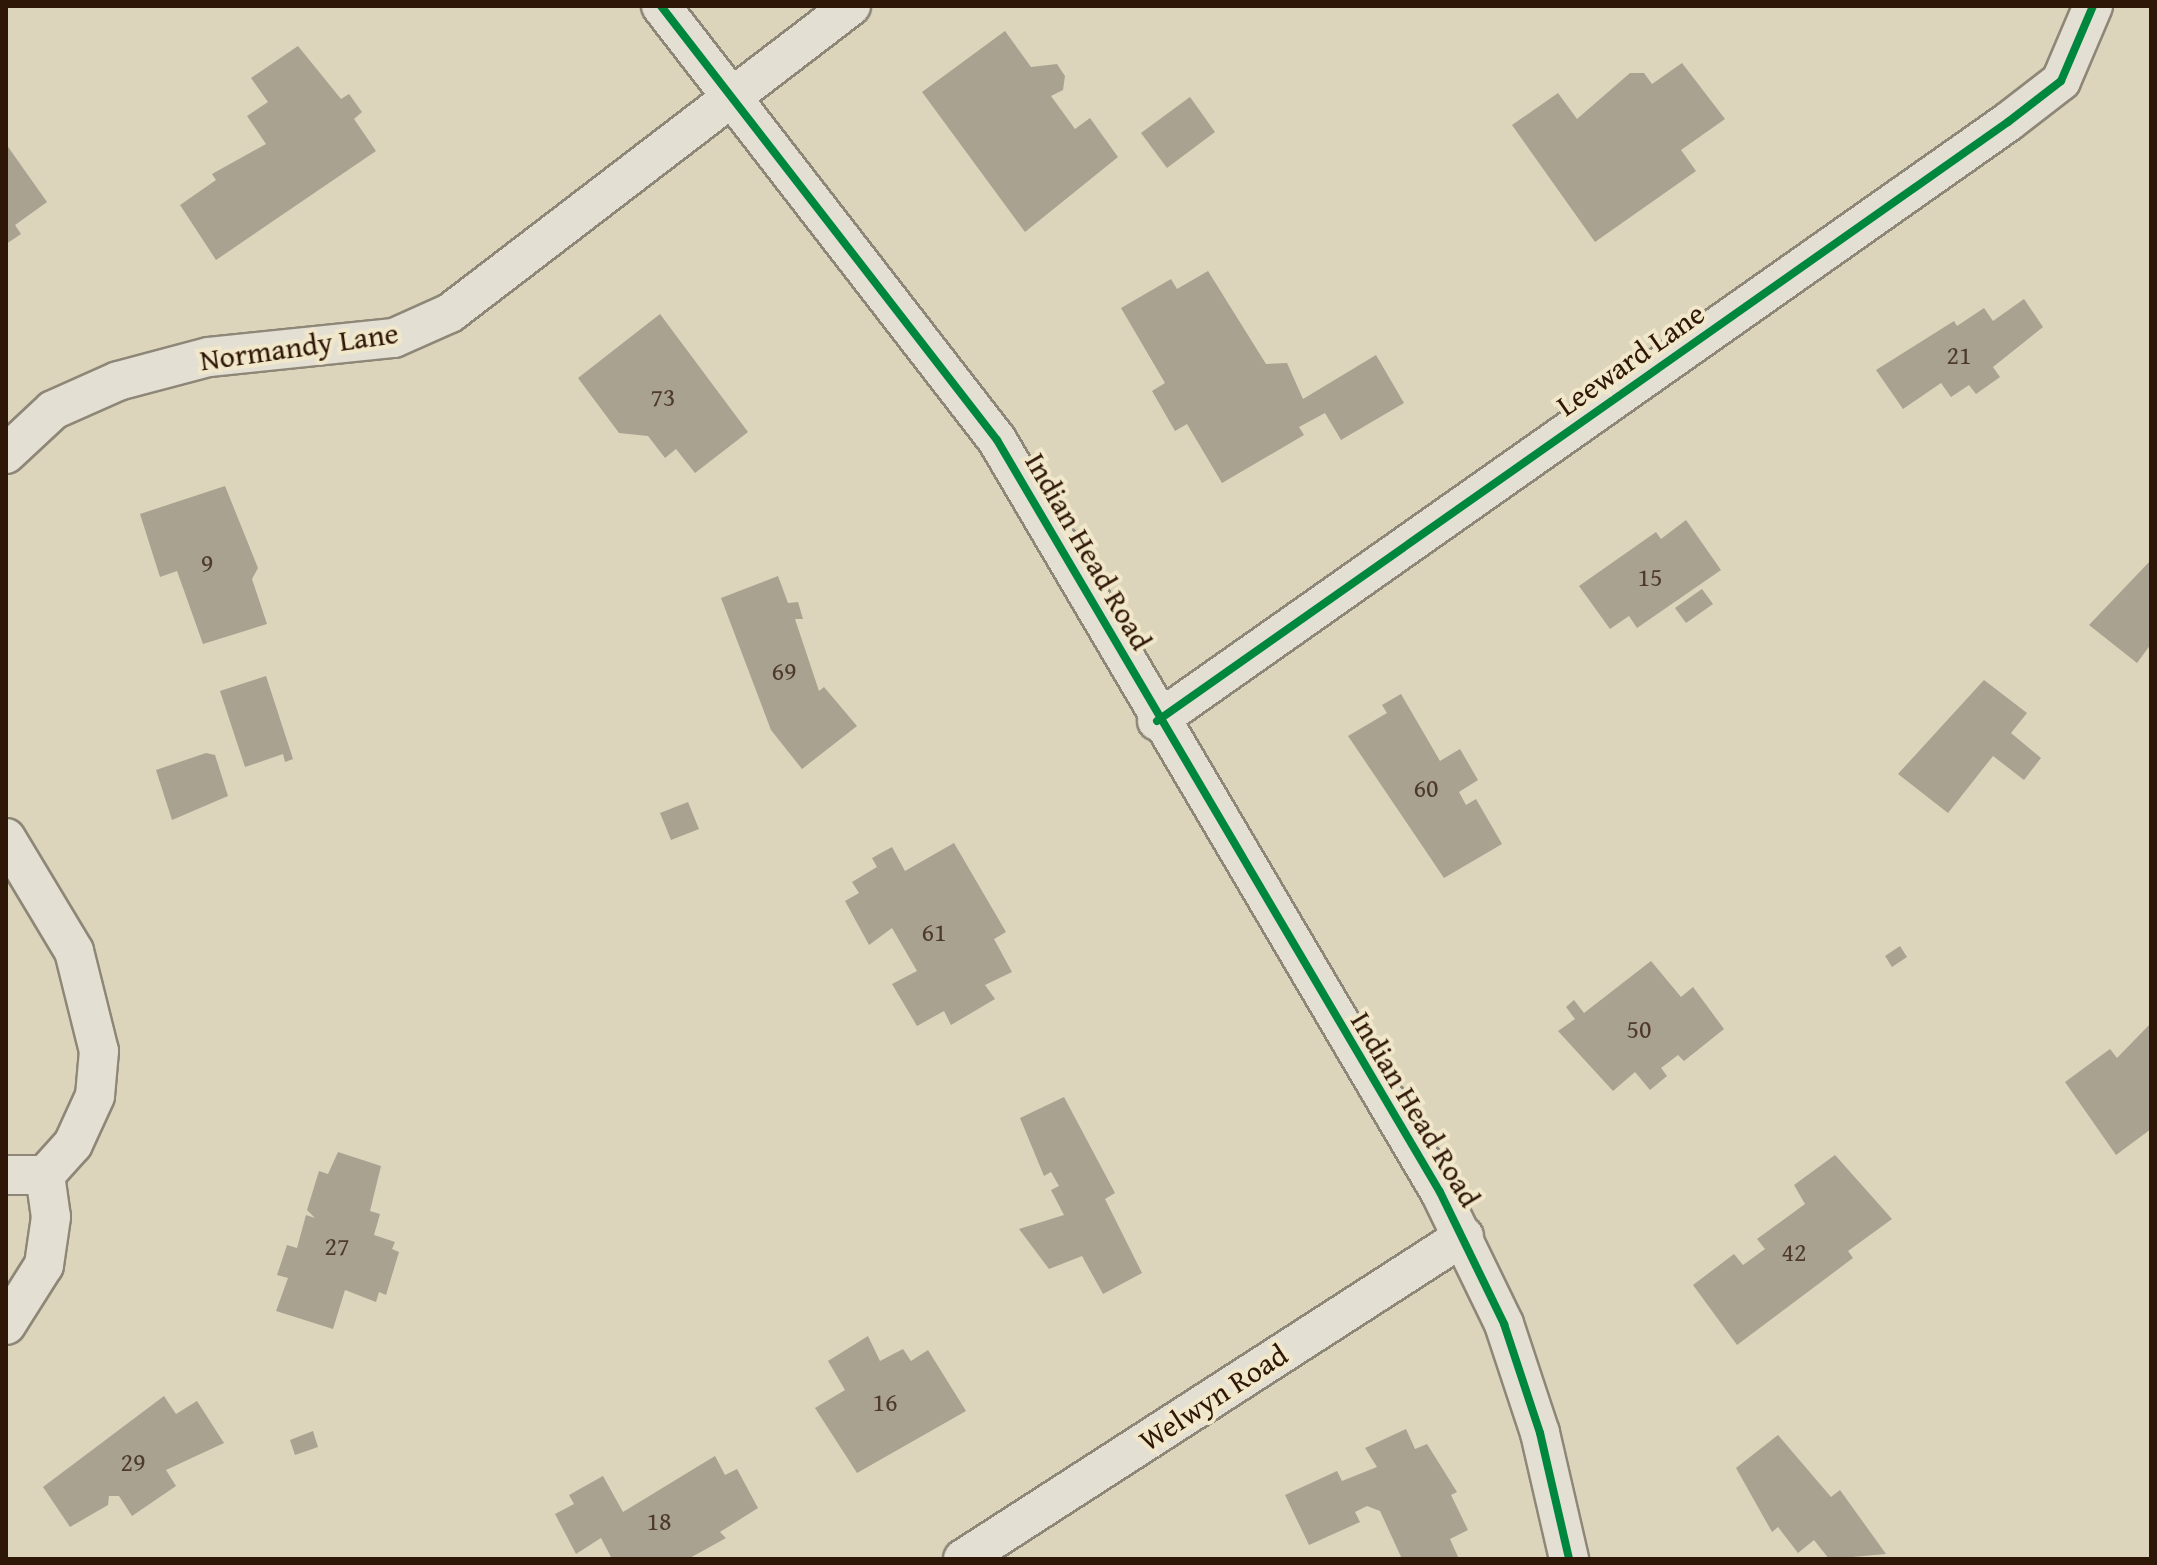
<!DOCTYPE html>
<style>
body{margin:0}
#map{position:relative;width:2157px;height:1565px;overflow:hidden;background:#dcd4bb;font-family:"Gentium Book Plus",serif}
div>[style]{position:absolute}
.building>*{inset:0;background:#a9a291}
.roads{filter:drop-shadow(2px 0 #8e8777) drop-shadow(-2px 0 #8e8777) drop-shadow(0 2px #8e8777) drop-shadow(0 -2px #8e8777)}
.street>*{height:38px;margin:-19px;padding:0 19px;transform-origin:19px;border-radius:19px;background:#e3dfd3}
.cycleway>*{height:8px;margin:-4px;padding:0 4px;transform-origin:4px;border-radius:4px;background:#00873e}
span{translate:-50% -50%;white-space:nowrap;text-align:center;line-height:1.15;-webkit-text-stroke:8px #f1e7ca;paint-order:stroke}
.number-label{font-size:26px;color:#4e3a2a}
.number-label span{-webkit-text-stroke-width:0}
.street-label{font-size:30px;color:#2f1707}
.frame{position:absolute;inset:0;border:8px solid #2f1707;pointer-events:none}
</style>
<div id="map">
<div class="building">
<div style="clip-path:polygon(1005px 31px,1031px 67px,1057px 64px,1065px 76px,1063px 90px,1051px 96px,1075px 129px,1090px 118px,1118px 157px,1025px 232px,922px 92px)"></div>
<div style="clip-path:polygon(298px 46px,341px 99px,349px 94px,362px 112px,354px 119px,376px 151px,216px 260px,180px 205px,216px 180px,212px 174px,266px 144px,247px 116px,268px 102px,251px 78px)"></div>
<div style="clip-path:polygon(1682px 63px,1725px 119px,1681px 150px,1696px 171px,1595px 242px,1512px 125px,1558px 93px,1577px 119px,1630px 73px,1644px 73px,1652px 84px)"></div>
<div style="clip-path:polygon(1190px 97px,1215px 132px,1167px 168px,1141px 133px)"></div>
<div style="clip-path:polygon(6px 144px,47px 202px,15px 225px,21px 234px,6px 244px)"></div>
<div style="clip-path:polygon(1208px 271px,1266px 364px,1287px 363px,1303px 399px,1376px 355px,1404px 403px,1341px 440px,1325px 413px,1299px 427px,1304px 435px,1222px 483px,1187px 424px,1175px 431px,1152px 391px,1165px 383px,1121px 308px,1171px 279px,1177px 289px)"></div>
<div style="clip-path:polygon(2024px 299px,2043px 327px,1993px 367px,2000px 377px,1976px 394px,1969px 385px,1951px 397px,1941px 383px,1903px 409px,1876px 370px,1954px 321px,1957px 326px,1984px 308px,1993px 321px)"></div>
<div style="clip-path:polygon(660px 314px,748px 432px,695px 473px,676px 449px,665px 458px,648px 436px,619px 433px,578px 378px)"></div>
<div style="clip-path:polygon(225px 486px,258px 568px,252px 579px,267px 624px,203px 644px,177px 571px,160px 577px,140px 514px)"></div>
<div style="clip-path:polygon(1686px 520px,1721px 570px,1637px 628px,1629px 616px,1610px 629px,1579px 586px,1656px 532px,1661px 539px)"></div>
<div style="clip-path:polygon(2151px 560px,2151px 644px,2137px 663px,2089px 625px)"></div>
<div style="clip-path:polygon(778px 576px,788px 603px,798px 602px,803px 619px,795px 619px,819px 691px,824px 687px,857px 726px,802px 769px,771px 730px,721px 598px)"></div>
<div style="clip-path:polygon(1702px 589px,1713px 604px,1686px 623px,1675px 608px)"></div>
<div style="clip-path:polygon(266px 676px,293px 759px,285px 762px,283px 754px,245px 767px,220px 691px)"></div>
<div style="clip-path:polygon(1984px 680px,2027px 713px,2011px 733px,2041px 758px,2024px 780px,1993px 756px,1948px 813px,1898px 774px)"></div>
<div style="clip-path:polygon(1401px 694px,1440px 761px,1460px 749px,1478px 780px,1459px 792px,1466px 805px,1476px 799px,1502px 844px,1444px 878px,1348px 736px,1387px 713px,1382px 705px)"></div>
<div style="clip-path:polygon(206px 753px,215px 755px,228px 796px,172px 820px,156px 770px)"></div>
<div style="clip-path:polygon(688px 802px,699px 829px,671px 840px,660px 813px)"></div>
<div style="clip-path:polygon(954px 843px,1006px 932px,994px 939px,1012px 972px,985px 985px,995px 999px,951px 1025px,944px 1011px,917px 1026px,892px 984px,917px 971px,892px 928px,869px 945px,845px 901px,859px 893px,852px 882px,877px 867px,872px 858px,892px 847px,905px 871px)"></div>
<div style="clip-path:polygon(1900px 946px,1907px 957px,1892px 967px,1885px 956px)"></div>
<div style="clip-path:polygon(1651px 961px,1681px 997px,1693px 987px,1724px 1029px,1684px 1061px,1678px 1055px,1661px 1068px,1667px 1076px,1650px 1090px,1635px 1072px,1613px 1091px,1558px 1031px,1575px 1019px,1566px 1007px,1574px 1000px,1584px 1013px)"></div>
<div style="clip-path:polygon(2151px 1023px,2151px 1129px,2116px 1155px,2065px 1082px,2110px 1049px,2117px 1058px)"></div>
<div style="clip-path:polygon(1064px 1097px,1115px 1193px,1105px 1199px,1142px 1273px,1103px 1294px,1082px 1256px,1049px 1269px,1019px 1229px,1064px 1215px,1051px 1190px,1059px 1186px,1051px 1172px,1044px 1176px,1020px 1118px)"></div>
<div style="clip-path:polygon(338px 1152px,381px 1166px,370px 1211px,380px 1214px,374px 1235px,395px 1242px,392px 1249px,399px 1252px,386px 1295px,379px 1292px,376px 1302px,345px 1290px,333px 1329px,276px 1311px,288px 1278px,277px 1275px,287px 1245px,297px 1248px,306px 1215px,315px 1218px,307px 1210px,319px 1171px,328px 1174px)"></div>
<div style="clip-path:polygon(1835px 1155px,1892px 1219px,1848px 1251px,1853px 1258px,1737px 1345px,1693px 1285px,1734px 1254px,1743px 1265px,1765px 1249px,1757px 1239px,1805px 1204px,1794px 1185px)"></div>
<div style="clip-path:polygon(868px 1336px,880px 1361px,903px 1349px,911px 1361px,928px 1350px,966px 1411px,857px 1473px,815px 1408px,845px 1390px,828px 1361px)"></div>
<div style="clip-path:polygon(164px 1396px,176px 1414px,197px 1401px,224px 1443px,166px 1470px,176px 1486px,132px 1516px,119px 1496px,109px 1496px,108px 1505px,70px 1527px,43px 1487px)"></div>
<div style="clip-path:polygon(1406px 1429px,1415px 1449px,1427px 1444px,1457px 1492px,1451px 1495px,1468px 1530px,1450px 1539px,1459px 1559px,1402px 1559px,1380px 1511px,1367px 1506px,1355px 1512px,1360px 1522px,1309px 1545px,1285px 1495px,1337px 1471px,1342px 1481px,1377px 1467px,1365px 1448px)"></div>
<div style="clip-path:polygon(313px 1431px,318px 1447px,295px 1455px,290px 1440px)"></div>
<div style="clip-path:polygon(1778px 1435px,1831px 1497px,1840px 1490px,1886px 1554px,1829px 1559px,1814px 1540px,1798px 1553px,1778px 1527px,1772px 1532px,1736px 1468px)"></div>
<div style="clip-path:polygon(715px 1456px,725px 1475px,737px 1469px,758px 1508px,720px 1532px,726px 1538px,688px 1559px,612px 1559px,601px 1538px,576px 1554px,555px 1514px,574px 1504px,569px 1495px,603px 1476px,623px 1512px)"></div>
</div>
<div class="roads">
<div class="street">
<div style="left:661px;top:6px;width:549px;rotate:52.25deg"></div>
<div style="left:997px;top:440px;width:873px;rotate:59.5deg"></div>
<div style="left:1440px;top:1192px;width:147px;rotate:64.1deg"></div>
<div style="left:1504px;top:1324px;width:115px;rotate:71.7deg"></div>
<div style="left:1540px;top:1433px;width:129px;rotate:77deg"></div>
<div style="left:6px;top:454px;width:64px;rotate:-43.1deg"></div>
<div style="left:53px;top:410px;width:71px;rotate:-24deg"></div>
<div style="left:118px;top:381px;width:94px;rotate:-14.8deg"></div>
<div style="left:209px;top:357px;width:186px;rotate:-5.9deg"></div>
<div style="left:394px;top:338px;width:61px;rotate:-24.1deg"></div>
<div style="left:450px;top:313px;width:505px;rotate:-37.44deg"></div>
<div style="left:1157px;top:721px;width:1041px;rotate:-35.14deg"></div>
<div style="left:2008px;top:122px;width:67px;rotate:-37.7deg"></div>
<div style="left:2061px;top:81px;width:82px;rotate:-66.9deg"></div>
<div style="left:6px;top:838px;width:132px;rotate:59deg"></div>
<div style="left:74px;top:951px;width:103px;rotate:76deg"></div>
<div style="left:99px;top:1051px;width:45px;rotate:95.1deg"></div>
<div style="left:95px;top:1096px;width:53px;rotate:114.6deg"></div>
<div style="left:73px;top:1144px;width:42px;rotate:132.1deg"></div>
<div style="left:45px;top:1175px;width:42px;rotate:81.9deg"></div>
<div style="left:51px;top:1217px;width:49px;rotate:98.3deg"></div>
<div style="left:44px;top:1265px;width:71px;rotate:122.3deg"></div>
<div style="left:6px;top:1175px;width:39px"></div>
<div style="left:963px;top:1559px;width:596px;rotate:-32.81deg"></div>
</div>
</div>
<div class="cycleway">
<div style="left:661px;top:6px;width:549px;rotate:52.25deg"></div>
<div style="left:997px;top:440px;width:873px;rotate:59.5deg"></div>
<div style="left:1440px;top:1192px;width:147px;rotate:64.1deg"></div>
<div style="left:1504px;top:1324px;width:115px;rotate:71.7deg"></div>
<div style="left:1540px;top:1433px;width:129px;rotate:77deg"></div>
<div style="left:1157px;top:721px;width:1041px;rotate:-35.14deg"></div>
<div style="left:2008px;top:122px;width:67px;rotate:-37.7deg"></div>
<div style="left:2061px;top:81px;width:82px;rotate:-66.9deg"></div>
</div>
<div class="number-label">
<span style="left:1959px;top:355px">21</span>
<span style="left:663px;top:397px">73</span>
<span style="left:207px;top:563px">9</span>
<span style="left:1650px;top:577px">15</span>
<span style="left:784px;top:671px">69</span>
<span style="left:1426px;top:788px">60</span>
<span style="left:934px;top:932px">61</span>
<span style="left:1639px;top:1029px">50</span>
<span style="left:337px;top:1246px">27</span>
<span style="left:1794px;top:1252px">42</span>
<span style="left:885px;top:1402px">16</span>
<span style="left:133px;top:1462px">29</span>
<span style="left:659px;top:1521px">18</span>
</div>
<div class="street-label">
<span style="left:299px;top:346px;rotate:-8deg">Normandy Lane</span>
<span style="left:1630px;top:359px;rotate:-35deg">Leeward Lane</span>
<span style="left:1089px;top:551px;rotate:60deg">Indian Head Road</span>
<span style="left:1416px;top:1109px;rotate:59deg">Indian Head Road</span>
<span style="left:1213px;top:1397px;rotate:-33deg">Welwyn Road</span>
</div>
<div class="frame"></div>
</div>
